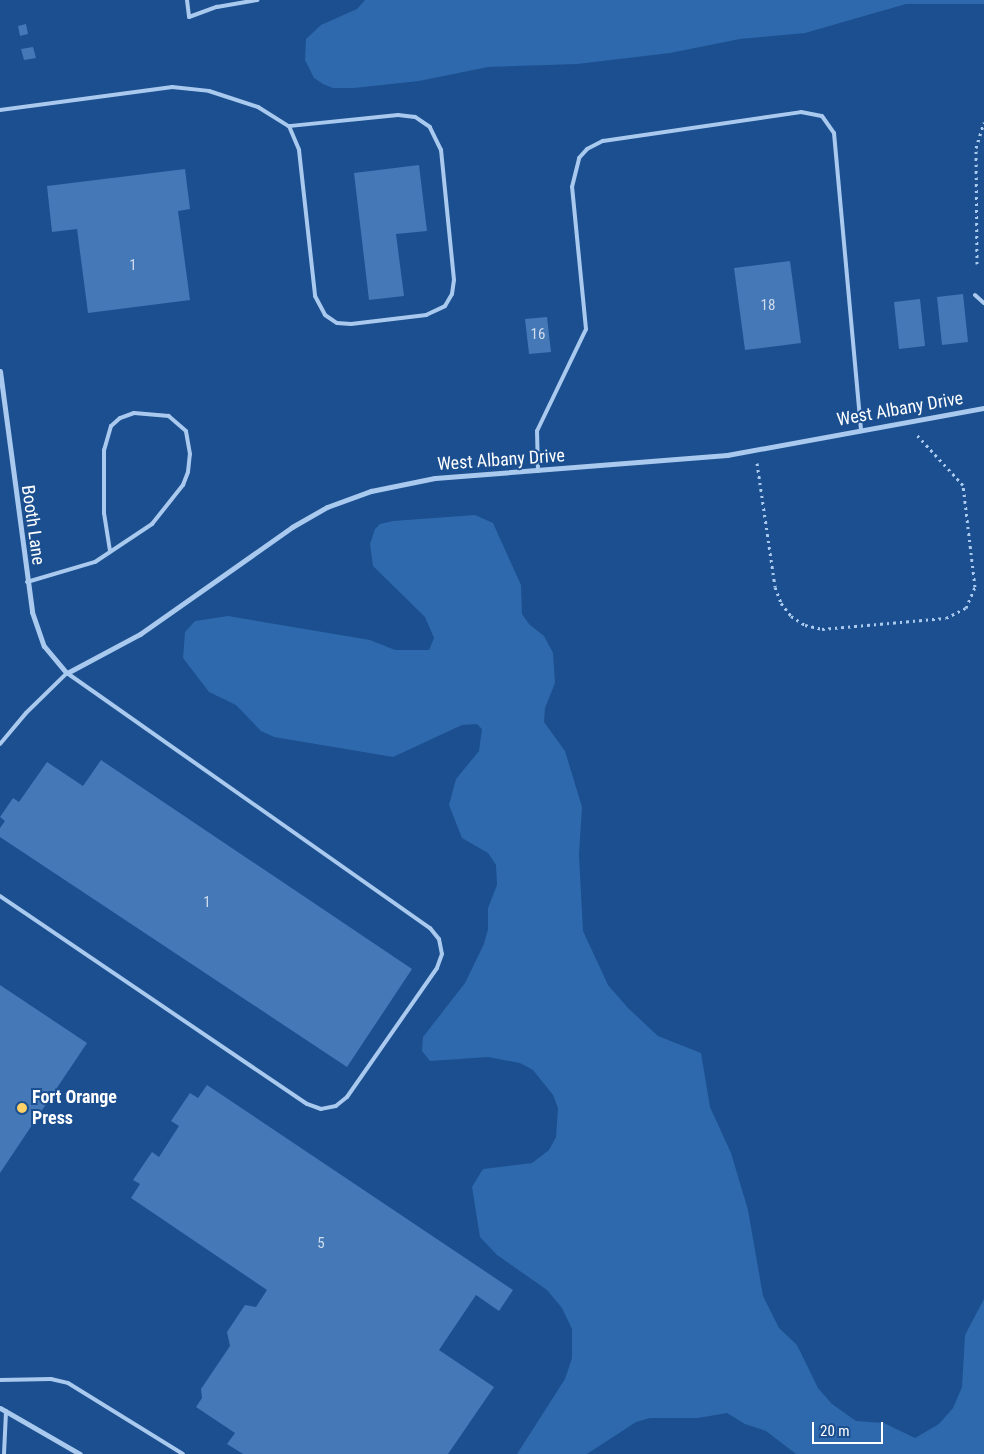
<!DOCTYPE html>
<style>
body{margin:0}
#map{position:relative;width:984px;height:1454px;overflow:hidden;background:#1b4f8f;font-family:"Roboto Condensed",sans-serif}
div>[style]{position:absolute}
.green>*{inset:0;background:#2e69ad}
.building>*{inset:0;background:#4478b7}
.path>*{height:3px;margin-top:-1.5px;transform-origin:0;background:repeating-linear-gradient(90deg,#a9c9ee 0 2.5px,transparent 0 6.5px)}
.service>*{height:4px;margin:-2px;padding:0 2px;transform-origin:2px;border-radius:2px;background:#a9c9ee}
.minor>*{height:5px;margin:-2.5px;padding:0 2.5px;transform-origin:2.5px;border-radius:2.5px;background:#a9c9ee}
.dots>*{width:14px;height:14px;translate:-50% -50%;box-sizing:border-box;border:2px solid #1b4f8f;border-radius:50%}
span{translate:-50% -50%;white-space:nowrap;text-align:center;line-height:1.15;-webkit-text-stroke:4px #1b4f8f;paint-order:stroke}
.number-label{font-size:15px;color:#d0dded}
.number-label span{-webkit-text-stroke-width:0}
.street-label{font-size:18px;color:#fff}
.poi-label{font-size:18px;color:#fff;font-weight:700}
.left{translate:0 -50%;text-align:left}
.scale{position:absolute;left:812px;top:1422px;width:71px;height:22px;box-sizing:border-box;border:2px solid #fff;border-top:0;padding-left:6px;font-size:15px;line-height:18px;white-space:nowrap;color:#fff;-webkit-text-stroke:4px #1b4f8f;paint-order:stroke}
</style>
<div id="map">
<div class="green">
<div style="clip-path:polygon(365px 0,984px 0,984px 4px,906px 4px,805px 33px,740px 39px,670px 53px,577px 64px,488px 67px,419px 81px,354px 88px,333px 88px,323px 84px,314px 78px,305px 60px,306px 39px,321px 25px,357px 9px)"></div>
<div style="clip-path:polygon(475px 515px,493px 523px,521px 585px,522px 614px,529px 624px,544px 636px,553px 653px,555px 683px,545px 708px,544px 722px,565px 751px,582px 807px,579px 855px,583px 931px,608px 985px,628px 1008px,658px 1036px,701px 1053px,710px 1107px,731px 1153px,748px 1210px,763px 1296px,779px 1328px,797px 1345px,818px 1388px,832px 1404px,856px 1421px,884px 1423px,915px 1438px,939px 1424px,953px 1408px,962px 1387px,965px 1335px,984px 1299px,984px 1454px,796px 1454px,766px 1431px,745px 1424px,727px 1413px,698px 1418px,650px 1418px,636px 1422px,587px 1454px,517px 1454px,565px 1379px,572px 1358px,572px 1329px,562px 1308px,547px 1290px,497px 1255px,480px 1237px,472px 1187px,483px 1169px,532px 1163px,549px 1150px,556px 1137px,558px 1108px,553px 1095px,533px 1070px,520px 1063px,488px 1057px,430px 1061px,422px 1051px,423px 1037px,465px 983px,484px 944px,488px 929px,488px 908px,497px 885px,496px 865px,488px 853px,462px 838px,449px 805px,456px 779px,479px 751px,482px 729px,477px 724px,462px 725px,393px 757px,274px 737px,261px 731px,236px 705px,209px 692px,183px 658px,185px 632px,195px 621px,228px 616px,370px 640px,395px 650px,429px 650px,434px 638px,425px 617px,373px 566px,370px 544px,375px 529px,380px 524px,393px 521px)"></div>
</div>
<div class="building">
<div style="clip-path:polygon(26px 24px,28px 34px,20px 36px,18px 26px)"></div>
<div style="clip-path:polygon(33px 47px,36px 58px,24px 60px,21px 49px)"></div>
<div style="clip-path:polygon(419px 165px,427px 231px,396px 234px,404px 296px,369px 300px,354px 173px)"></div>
<div style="clip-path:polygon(185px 169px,190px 209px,178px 211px,190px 300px,88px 313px,77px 229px,52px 232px,47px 186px)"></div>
<div style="clip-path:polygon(790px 261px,801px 343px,745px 350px,734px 268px)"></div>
<div style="clip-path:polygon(963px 294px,968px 342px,942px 345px,937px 297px)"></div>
<div style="clip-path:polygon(920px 299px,925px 346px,899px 349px,894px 302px)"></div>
<div style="clip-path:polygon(547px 317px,551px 352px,529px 354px,525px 319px)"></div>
<div style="clip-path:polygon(101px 760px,412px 969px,347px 1067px,0 837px,0 828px,5px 821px,0 817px,13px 798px,19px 802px,47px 762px,83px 786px)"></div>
<div style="clip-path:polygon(0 985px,87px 1043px,0 1173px)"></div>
<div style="clip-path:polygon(207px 1085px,513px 1290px,499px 1311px,476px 1295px,439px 1350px,494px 1387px,448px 1454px,243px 1454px,227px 1444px,235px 1433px,196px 1407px,202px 1398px,201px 1389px,230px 1346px,227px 1332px,245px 1305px,256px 1307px,267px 1290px,131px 1198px,140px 1184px,133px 1180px,152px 1152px,159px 1157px,179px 1126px,171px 1121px,190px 1093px,198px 1098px)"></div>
</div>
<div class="path">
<div style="left:977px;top:264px;width:116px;rotate:-90.5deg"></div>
<div style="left:976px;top:148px;width:27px;rotate:-73deg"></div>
<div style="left:757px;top:463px;width:125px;rotate:81.7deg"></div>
<div style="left:775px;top:587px;width:17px;rotate:69deg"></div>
<div style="left:781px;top:603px;width:16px;rotate:52deg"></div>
<div style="left:791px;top:616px;width:17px;rotate:33deg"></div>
<div style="left:805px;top:625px;width:17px;rotate:13deg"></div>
<div style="left:822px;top:629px;width:124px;rotate:-5.1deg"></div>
<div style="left:946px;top:618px;width:22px;rotate:-27deg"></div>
<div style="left:966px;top:608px;width:23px;rotate:-67deg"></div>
<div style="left:975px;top:587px;width:103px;rotate:-96.7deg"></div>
<div style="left:963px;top:485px;width:68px;rotate:-132.6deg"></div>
</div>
<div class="service">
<div style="left:187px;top:0;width:17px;rotate:83deg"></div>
<div style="left:189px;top:17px;width:30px;rotate:-20deg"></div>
<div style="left:217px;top:7px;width:41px;rotate:-9.9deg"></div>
<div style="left:0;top:110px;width:174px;rotate:-7.6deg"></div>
<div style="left:172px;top:87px;width:37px;rotate:6deg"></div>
<div style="left:209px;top:91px;width:52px;rotate:18.1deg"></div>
<div style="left:258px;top:107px;width:36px;rotate:32deg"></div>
<div style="left:289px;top:126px;width:26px;rotate:67deg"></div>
<div style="left:299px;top:150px;width:147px;rotate:83.7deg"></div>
<div style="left:315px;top:296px;width:21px;rotate:62deg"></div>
<div style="left:325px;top:315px;width:14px;rotate:34deg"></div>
<div style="left:337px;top:323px;width:14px;rotate:4deg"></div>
<div style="left:351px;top:324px;width:76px;rotate:-6.8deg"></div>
<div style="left:426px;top:315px;width:21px;rotate:-25deg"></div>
<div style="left:445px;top:306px;width:14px;rotate:-60deg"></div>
<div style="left:452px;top:294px;width:14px;rotate:-82deg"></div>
<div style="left:454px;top:280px;width:131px;rotate:-95.7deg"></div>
<div style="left:441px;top:150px;width:25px;rotate:-116deg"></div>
<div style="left:430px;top:127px;width:18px;rotate:-146deg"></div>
<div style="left:415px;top:117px;width:17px;rotate:-173deg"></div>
<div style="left:398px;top:115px;width:110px;rotate:174.2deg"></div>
<div style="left:975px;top:295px;width:12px;rotate:42deg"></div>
<div style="left:538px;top:471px;width:40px;rotate:-91.4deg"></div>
<div style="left:537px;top:431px;width:113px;rotate:-64.3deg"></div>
<div style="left:586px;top:329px;width:143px;rotate:-95.6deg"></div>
<div style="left:572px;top:187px;width:30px;rotate:-76deg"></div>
<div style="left:579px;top:158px;width:12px;rotate:-48deg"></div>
<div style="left:587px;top:149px;width:18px;rotate:-27deg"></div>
<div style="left:603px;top:141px;width:200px;rotate:-8.3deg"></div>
<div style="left:801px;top:112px;width:21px;rotate:11deg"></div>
<div style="left:822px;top:116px;width:21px;rotate:55deg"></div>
<div style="left:834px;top:133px;width:299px;rotate:84.8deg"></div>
<div style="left:27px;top:582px;width:71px;rotate:-16.4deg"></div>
<div style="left:95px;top:562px;width:69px;rotate:-33.7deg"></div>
<div style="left:152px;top:524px;width:50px;rotate:-51.5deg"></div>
<div style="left:183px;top:485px;width:14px;rotate:-69deg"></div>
<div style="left:188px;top:472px;width:18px;rotate:-84deg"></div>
<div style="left:190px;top:454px;width:23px;rotate:-100deg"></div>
<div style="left:186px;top:431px;width:23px;rotate:-139deg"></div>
<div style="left:169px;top:416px;width:35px;rotate:-175deg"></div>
<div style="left:134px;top:413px;width:15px;rotate:160deg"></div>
<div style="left:120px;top:418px;width:12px;rotate:138deg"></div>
<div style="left:111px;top:426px;width:25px;rotate:106deg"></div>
<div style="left:104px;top:450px;width:63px;rotate:90deg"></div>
<div style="left:104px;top:513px;width:39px;rotate:81deg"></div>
<div style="left:0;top:744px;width:40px;rotate:-50deg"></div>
<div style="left:26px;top:713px;width:57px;rotate:-44.3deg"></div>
<div style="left:67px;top:673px;width:444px;rotate:35.1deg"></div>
<div style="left:430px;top:928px;width:14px;rotate:51deg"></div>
<div style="left:439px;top:939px;width:15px;rotate:79deg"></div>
<div style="left:442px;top:954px;width:15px;rotate:110deg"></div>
<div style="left:437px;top:968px;width:157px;rotate:124.9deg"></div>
<div style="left:347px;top:1097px;width:14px;rotate:141deg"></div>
<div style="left:336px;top:1106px;width:15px;rotate:169deg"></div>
<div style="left:321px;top:1109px;width:15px;rotate:-160deg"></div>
<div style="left:307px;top:1104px;width:371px;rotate:-145.9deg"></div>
<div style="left:0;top:1380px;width:51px;rotate:-1.1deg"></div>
<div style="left:51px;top:1379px;width:17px;rotate:13deg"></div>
<div style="left:68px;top:1383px;width:135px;rotate:31.7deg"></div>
<div style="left:4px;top:1454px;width:43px;rotate:-87.3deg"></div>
</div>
<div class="minor">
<div style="left:0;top:371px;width:243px;rotate:82.4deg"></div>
<div style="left:32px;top:612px;width:36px;rotate:71deg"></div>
<div style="left:44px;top:646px;width:35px;rotate:50deg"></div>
<div style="left:67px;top:673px;width:83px;rotate:-28.1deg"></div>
<div style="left:140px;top:634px;width:186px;rotate:-35.1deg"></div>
<div style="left:292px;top:527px;width:40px;rotate:-29.7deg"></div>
<div style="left:327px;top:507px;width:47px;rotate:-20deg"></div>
<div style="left:371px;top:491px;width:65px;rotate:-11.5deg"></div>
<div style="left:435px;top:478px;width:293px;rotate:-4.5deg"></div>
<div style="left:727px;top:455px;width:261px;rotate:-10.4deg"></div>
<div style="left:0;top:1408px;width:92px;rotate:29.9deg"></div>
</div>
<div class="dots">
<div style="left:22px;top:1108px;background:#ffd166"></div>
</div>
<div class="number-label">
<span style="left:133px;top:266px">1</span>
<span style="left:768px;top:306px">18</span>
<span style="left:538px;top:335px">16</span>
<span style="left:207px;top:903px">1</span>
<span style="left:321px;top:1244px">5</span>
</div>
<div class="street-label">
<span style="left:900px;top:409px;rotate:-10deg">West Albany Drive</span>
<span style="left:501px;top:460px;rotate:-4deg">West Albany Drive</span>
<span style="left:33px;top:525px;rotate:82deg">Booth Lane</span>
</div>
<div class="poi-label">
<span class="left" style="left:32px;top:1108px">Fort Orange<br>Press</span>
</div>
<div class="scale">20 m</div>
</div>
